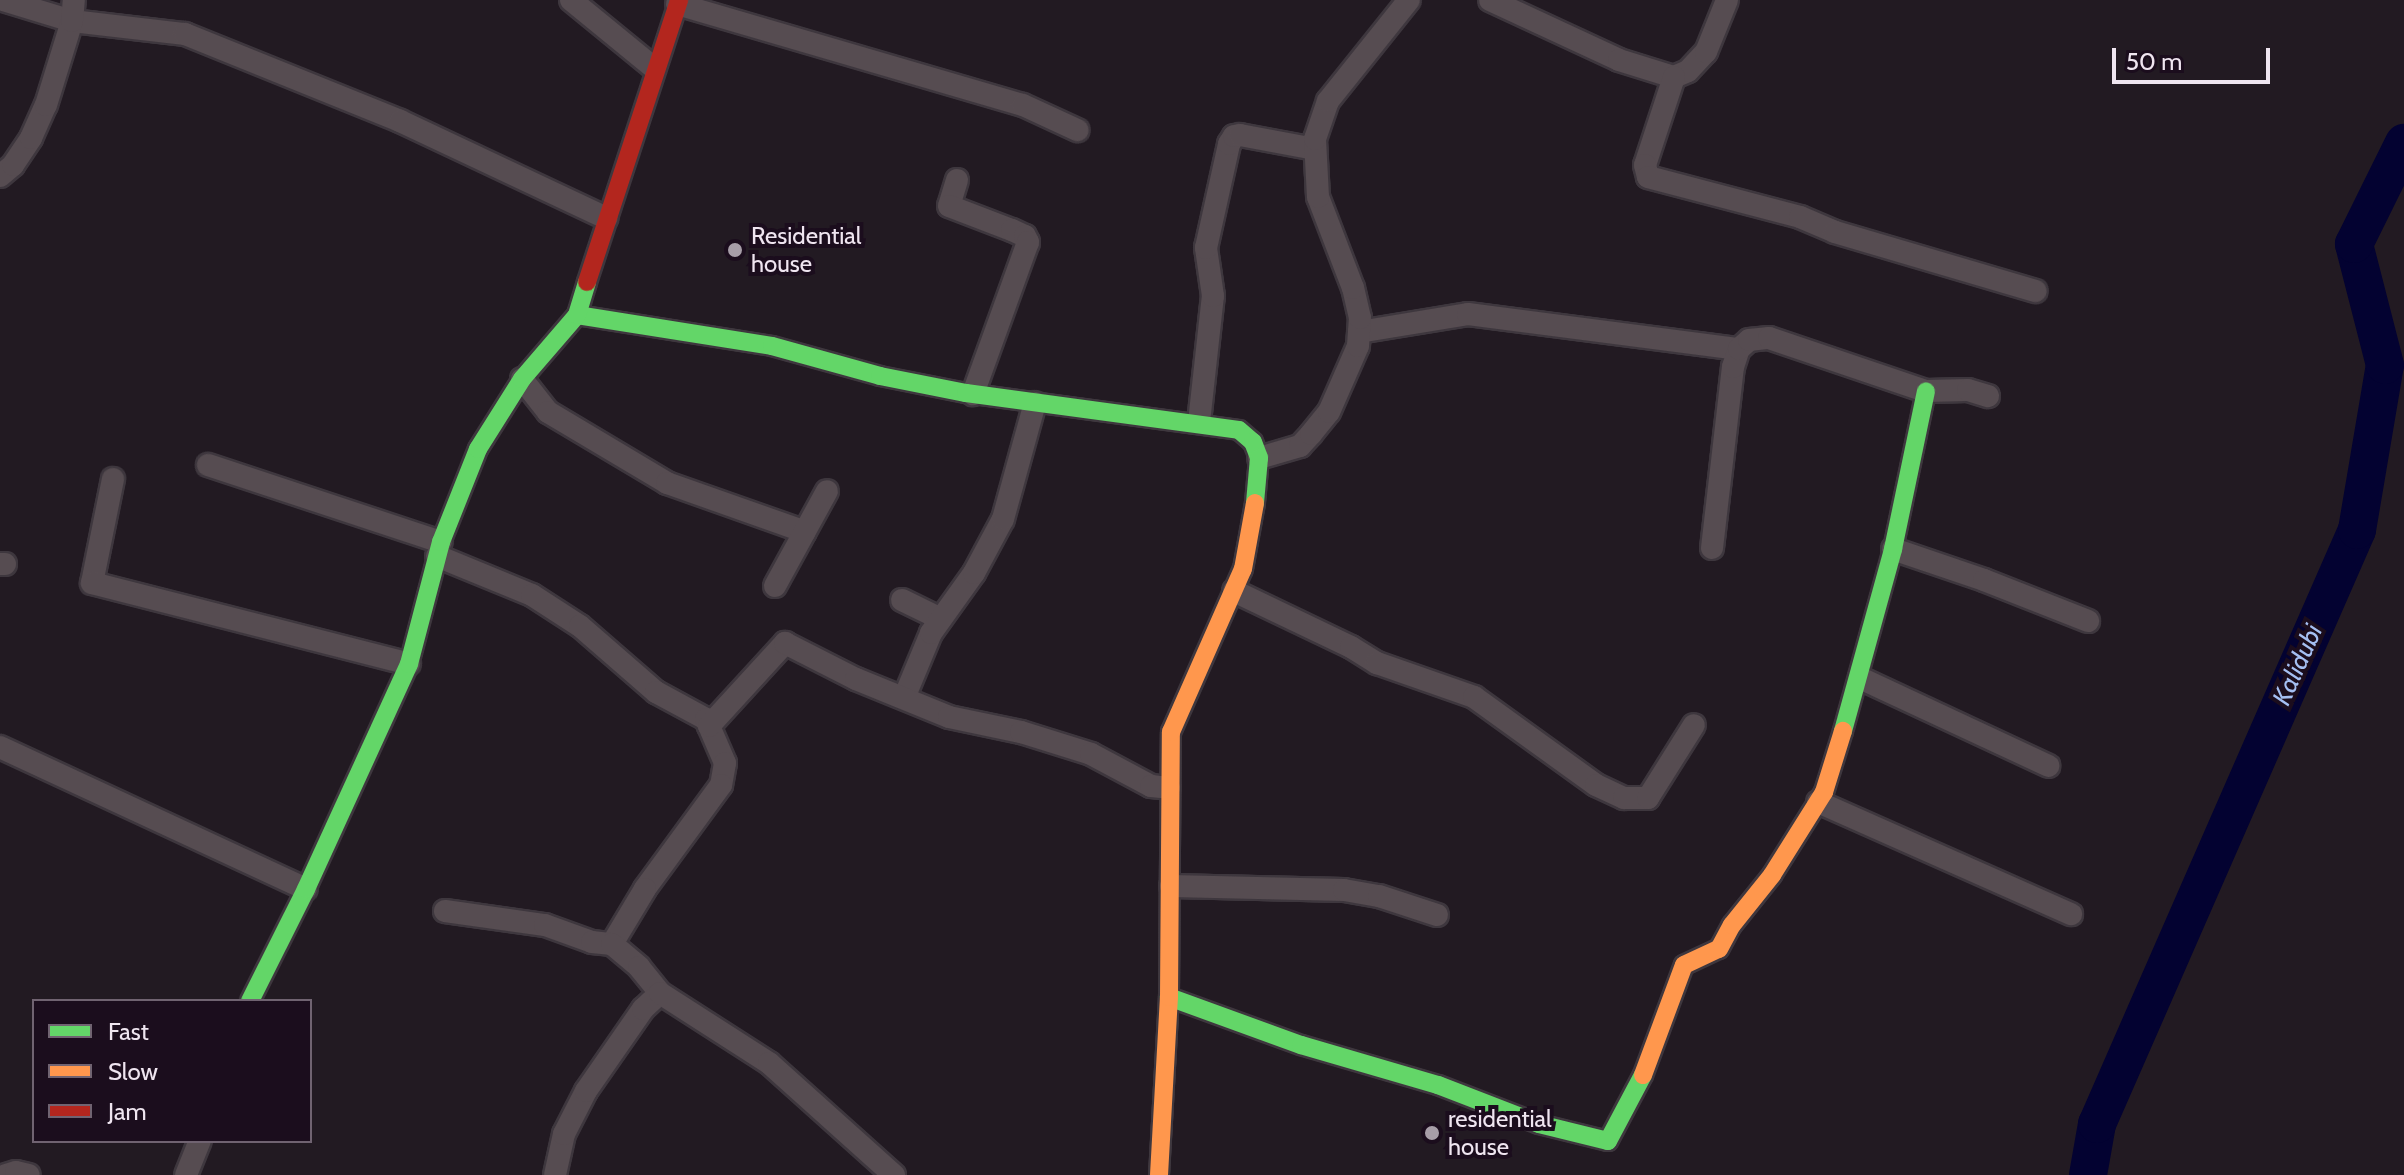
<!DOCTYPE html>
<style>
body{margin:0}
#map{position:relative;width:2404px;height:1175px;overflow:hidden;background:#221a22;font-family:Cabin,sans-serif}
div>[style]{position:absolute}
.river>*{height:38px;margin:-19px;padding:0 19px;transform-origin:19px;border-radius:19px;background:#030231}
.roads{filter:drop-shadow(2px 0 #3e373e) drop-shadow(-2px 0 #3e373e) drop-shadow(0 2px #3e373e) drop-shadow(0 -2px #3e373e)}
.street>*{height:22px;margin:-11px;padding:0 11px;transform-origin:11px;border-radius:11px;background:#564c51}
.fast>*{height:18px;margin:-9px;padding:0 9px;transform-origin:9px;border-radius:9px;background:#63d668}
.slow>*{height:18px;margin:-9px;padding:0 9px;transform-origin:9px;border-radius:9px;background:#ff974d}
.jam>*{height:18px;margin:-9px;padding:0 9px;transform-origin:9px;border-radius:9px;background:#b3261e}
.dots>*{width:22px;height:22px;translate:-50% -50%;box-sizing:border-box;border:4px solid #1b0d1d;border-radius:50%}
span{translate:-50% -50%;white-space:nowrap;text-align:center;line-height:1.15;-webkit-text-stroke:8px #1b0d1d;paint-order:stroke}
.poi-label{font-size:24px;color:#efe5f0}
.left{translate:0 -50%;text-align:left}
.water-label{font-size:26px;color:#a5bff2;font-style:italic}
.legend{position:absolute;left:32px;top:999px;width:280px;height:144px;box-sizing:border-box;background:#1b0d1d;border:2px solid #706371;margin:0;padding:10px 14px;list-style:none;font-size:24px;color:#efe5f0}
.legend li{display:flex;align-items:center;gap:16px;height:40px}
.legend b{width:40px;border:2px solid #706371}
.scale{position:absolute;left:2112px;top:48px;width:158px;height:36px;box-sizing:border-box;border:4px solid #efe5f0;border-top:0;padding-left:10px;font-size:24px;line-height:28px;white-space:nowrap;color:#efe5f0;-webkit-text-stroke:6px #1b0d1d;paint-order:stroke}
</style>
<div id="map">
<div class="river">
<div style="left:2088px;top:1175px;width:52px;rotate:-80deg"></div>
<div style="left:2097px;top:1124px;width:648px;rotate:-66.36deg"></div>
<div style="left:2357px;top:530px;width:167px;rotate:-80.4deg"></div>
<div style="left:2385px;top:365px;width:125px;rotate:-104.4deg"></div>
<div style="left:2354px;top:244px;width:113px;rotate:-63.7deg"></div>
</div>
<div class="roads">
<div class="street">
<div style="left:3px;top:0;width:72px;rotate:16.9deg"></div>
<div style="left:72px;top:21px;width:114px;rotate:6.6deg"></div>
<div style="left:185px;top:34px;width:232px;rotate:22deg"></div>
<div style="left:400px;top:121px;width:228px;rotate:25.2deg"></div>
<div style="left:571px;top:0;width:107px;rotate:39.3deg"></div>
<div style="left:1490px;top:0;width:142px;rotate:24.9deg"></div>
<div style="left:1619px;top:60px;width:58px;rotate:17.2deg"></div>
<div style="left:1674px;top:77px;width:15px;rotate:-23deg"></div>
<div style="left:1688px;top:71px;width:26px;rotate:-47deg"></div>
<div style="left:1706px;top:52px;width:56px;rotate:-68deg"></div>
<div style="left:677px;top:4px;width:360px;rotate:16.3deg"></div>
<div style="left:1023px;top:105px;width:60px;rotate:24.8deg"></div>
<div style="left:1674px;top:77px;width:93px;rotate:108.2deg"></div>
<div style="left:1645px;top:165px;width:12px;rotate:76deg"></div>
<div style="left:1648px;top:177px;width:157px;rotate:14.7deg"></div>
<div style="left:1800px;top:217px;width:38px;rotate:23deg"></div>
<div style="left:1835px;top:232px;width:209px;rotate:16.4deg"></div>
<div style="left:0;top:176px;width:17px;rotate:-40deg"></div>
<div style="left:13px;top:165px;width:32px;rotate:-56deg"></div>
<div style="left:31px;top:138px;width:36px;rotate:-66deg"></div>
<div style="left:46px;top:105px;width:88px;rotate:-72.8deg"></div>
<div style="left:72px;top:21px;width:21px;rotate:-85deg"></div>
<div style="left:957px;top:180px;width:27px;rotate:107deg"></div>
<div style="left:949px;top:206px;width:67px;rotate:20.9deg"></div>
<div style="left:1012px;top:230px;width:14px;rotate:25deg"></div>
<div style="left:1025px;top:236px;width:7px;rotate:63deg"></div>
<div style="left:1028px;top:242px;width:162px;rotate:109.9deg"></div>
<div style="left:1359px;top:332px;width:110px;rotate:-9.4deg"></div>
<div style="left:1468px;top:314px;width:273px;rotate:7.4deg"></div>
<div style="left:522px;top:379px;width:42px;rotate:51.8deg"></div>
<div style="left:548px;top:412px;width:139px;rotate:30.8deg"></div>
<div style="left:667px;top:483px;width:146px;rotate:19.5deg"></div>
<div style="left:1199px;top:422px;width:127px;rotate:-83.7deg"></div>
<div style="left:1213px;top:296px;width:49px;rotate:-98.3deg"></div>
<div style="left:1206px;top:248px;width:107px;rotate:-77.5deg"></div>
<div style="left:1229px;top:144px;width:9px;rotate:-58deg"></div>
<div style="left:1234px;top:136px;width:6px;rotate:-9deg"></div>
<div style="left:1240px;top:135px;width:76px;rotate:10.6deg"></div>
<div style="left:1259px;top:458px;width:43px;rotate:-16.3deg"></div>
<div style="left:1300px;top:446px;width:16px;rotate:-47deg"></div>
<div style="left:1311px;top:434px;width:28px;rotate:-51deg"></div>
<div style="left:1329px;top:412px;width:72px;rotate:-66.3deg"></div>
<div style="left:1358px;top:346px;width:28px;rotate:-86deg"></div>
<div style="left:1360px;top:318px;width:31px;rotate:-103deg"></div>
<div style="left:1353px;top:288px;width:97px;rotate:-111deg"></div>
<div style="left:1318px;top:197px;width:58px;rotate:-93deg"></div>
<div style="left:1315px;top:139px;width:40px;rotate:-71.1deg"></div>
<div style="left:1328px;top:101px;width:129px;rotate:-51.3deg"></div>
<div style="left:208px;top:465px;width:245px;rotate:18.3deg"></div>
<div style="left:113px;top:479px;width:106px;rotate:101.4deg"></div>
<div style="left:92px;top:583px;width:327px;rotate:14.3deg"></div>
<div style="left:1712px;top:548px;width:182px;rotate:-83.4deg"></div>
<div style="left:1733px;top:367px;width:19px;rotate:-72deg"></div>
<div style="left:1739px;top:349px;width:13px;rotate:-42deg"></div>
<div style="left:1749px;top:340px;width:20px;rotate:-6deg"></div>
<div style="left:1769px;top:338px;width:166px;rotate:18.7deg"></div>
<div style="left:1926px;top:391px;width:42px;rotate:-1.4deg"></div>
<div style="left:1968px;top:390px;width:21px;rotate:17deg"></div>
<div style="left:1893px;top:549px;width:96px;rotate:18.8deg"></div>
<div style="left:1984px;top:580px;width:112px;rotate:21.5deg"></div>
<div style="left:437px;top:556px;width:103px;rotate:22.3deg"></div>
<div style="left:532px;top:595px;width:57px;rotate:32.9deg"></div>
<div style="left:580px;top:626px;width:101px;rotate:41deg"></div>
<div style="left:656px;top:692px;width:57px;rotate:28.4deg"></div>
<div style="left:706px;top:719px;width:48px;rotate:66.6deg"></div>
<div style="left:725px;top:763px;width:22px;rotate:100deg"></div>
<div style="left:721px;top:785px;width:129px;rotate:126.2deg"></div>
<div style="left:645px;top:889px;width:64px;rotate:121deg"></div>
<div style="left:0;top:564px;width:5px"></div>
<div style="left:775px;top:586px;width:108px;rotate:-61.3deg"></div>
<div style="left:1234px;top:591px;width:130px;rotate:25.6deg"></div>
<div style="left:1351px;top:647px;width:31px;rotate:32deg"></div>
<div style="left:1377px;top:663px;width:103px;rotate:19.3deg"></div>
<div style="left:1474px;top:697px;width:150px;rotate:35.8deg"></div>
<div style="left:1596px;top:785px;width:31px;rotate:25deg"></div>
<div style="left:1624px;top:798px;width:24px"></div>
<div style="left:1648px;top:798px;width:86px;rotate:-57.8deg"></div>
<div style="left:902px;top:600px;width:43px;rotate:26deg"></div>
<div style="left:1860px;top:678px;width:208px;rotate:25deg"></div>
<div style="left:904px;top:698px;width:70px;rotate:-67.4deg"></div>
<div style="left:931px;top:633px;width:74px;rotate:-54.4deg"></div>
<div style="left:974px;top:573px;width:61px;rotate:-61.8deg"></div>
<div style="left:1003px;top:519px;width:120px;rotate:-74.6deg"></div>
<div style="left:709px;top:726px;width:113px;rotate:-47.5deg"></div>
<div style="left:785px;top:643px;width:80px;rotate:26.9deg"></div>
<div style="left:856px;top:679px;width:100px;rotate:22.2deg"></div>
<div style="left:949px;top:717px;width:74px;rotate:11.8deg"></div>
<div style="left:1021px;top:732px;width:73px;rotate:17.4deg"></div>
<div style="left:1091px;top:754px;width:68px;rotate:28.1deg"></div>
<div style="left:1151px;top:786px;width:18px;rotate:6deg"></div>
<div style="left:0;top:747px;width:337px;rotate:24.9deg"></div>
<div style="left:1818px;top:802px;width:277px;rotate:23.9deg"></div>
<div style="left:1171px;top:886px;width:173px;rotate:1.3deg"></div>
<div style="left:1344px;top:890px;width:36px;rotate:10deg"></div>
<div style="left:1379px;top:896px;width:61px;rotate:18.1deg"></div>
<div style="left:445px;top:911px;width:101px;rotate:8deg"></div>
<div style="left:545px;top:925px;width:50px;rotate:19.9deg"></div>
<div style="left:592px;top:942px;width:20px;rotate:6deg"></div>
<div style="left:612px;top:944px;width:35px;rotate:40deg"></div>
<div style="left:639px;top:967px;width:33px;rotate:51deg"></div>
<div style="left:6px;top:1175px;width:10px;rotate:-17deg"></div>
<div style="left:16px;top:1172px;width:13px;rotate:13deg"></div>
<div style="left:186px;top:1175px;width:37px;rotate:-68deg"></div>
<div style="left:555px;top:1175px;width:42px;rotate:-77.6deg"></div>
<div style="left:564px;top:1134px;width:48px;rotate:-62.9deg"></div>
<div style="left:586px;top:1091px;width:100px;rotate:-55.2deg"></div>
<div style="left:643px;top:1009px;width:23px;rotate:-43deg"></div>
<div style="left:660px;top:993px;width:130px;rotate:32.7deg"></div>
<div style="left:769px;top:1063px;width:168px;rotate:41.9deg"></div>
</div>
<div class="fast">
<div style="left:577px;top:315px;width:197px;rotate:9deg"></div>
<div style="left:772px;top:346px;width:112px;rotate:15.5deg"></div>
<div style="left:880px;top:376px;width:88px;rotate:11.2deg"></div>
<div style="left:966px;top:393px;width:275px;rotate:7.7deg"></div>
<div style="left:1239px;top:430px;width:18px;rotate:41deg"></div>
<div style="left:1253px;top:442px;width:17px;rotate:69deg"></div>
<div style="left:1259px;top:458px;width:45px;rotate:95.1deg"></div>
<div style="left:1843px;top:731px;width:189px;rotate:-74.6deg"></div>
<div style="left:1893px;top:549px;width:161px;rotate:-78.2deg"></div>
<div style="left:1169px;top:997px;width:140px;rotate:20deg"></div>
<div style="left:1301px;top:1045px;width:143px;rotate:16.3deg"></div>
<div style="left:1438px;top:1085px;width:108px;rotate:21.1deg"></div>
<div style="left:1539px;top:1124px;width:71px;rotate:13.8deg"></div>
<div style="left:1608px;top:1141px;width:75px;rotate:-62.1deg"></div>
<div style="left:250px;top:1001px;width:125px;rotate:-63.4deg"></div>
<div style="left:306px;top:889px;width:247px;rotate:-65.4deg"></div>
<div style="left:409px;top:664px;width:126px;rotate:-75.3deg"></div>
<div style="left:441px;top:542px;width:100px;rotate:-68.3deg"></div>
<div style="left:478px;top:449px;width:83px;rotate:-57.8deg"></div>
<div style="left:522px;top:379px;width:84px;rotate:-49.3deg"></div>
<div style="left:577px;top:315px;width:34px;rotate:-73deg"></div>
</div>
<div class="slow">
<div style="left:1643px;top:1075px;width:117px;rotate:-69.6deg"></div>
<div style="left:1684px;top:965px;width:38px;rotate:-25deg"></div>
<div style="left:1719px;top:949px;width:27px;rotate:-62deg"></div>
<div style="left:1732px;top:925px;width:64px;rotate:-51.3deg"></div>
<div style="left:1772px;top:875px;width:98px;rotate:-57.9deg"></div>
<div style="left:1824px;top:792px;width:64px;rotate:-72.7deg"></div>
<div style="left:1159px;top:1175px;width:178px;rotate:-86.8deg"></div>
<div style="left:1169px;top:997px;width:265px;rotate:-89.6deg"></div>
<div style="left:1171px;top:732px;width:178px;rotate:-66.2deg"></div>
<div style="left:1243px;top:569px;width:67px;rotate:-79.7deg"></div>
</div>
<div class="jam">
<div style="left:587px;top:282px;width:297px;rotate:-71.9deg"></div>
</div>
</div>
<div class="dots">
<div style="left:735px;top:250px;background:#a79ea8"></div>
<div style="left:1432px;top:1133px;background:#a79ea8"></div>
</div>
<div class="poi-label">
<span class="left" style="left:751px;top:250px">Residential<br>house</span>
<span class="left" style="left:1448px;top:1133px">residential<br>house</span>
</div>
<div class="water-label">
<span style="left:2298px;top:665px;rotate:-66deg">Kalidubi</span>
</div>
<ul class="legend">
<li><b style="height:10px;background:#63d668"></b>Fast</li>
<li><b style="height:10px;background:#ff974d"></b>Slow</li>
<li><b style="height:10px;background:#b3261e"></b>Jam</li>
</ul>
<div class="scale">50 m</div>
</div>
